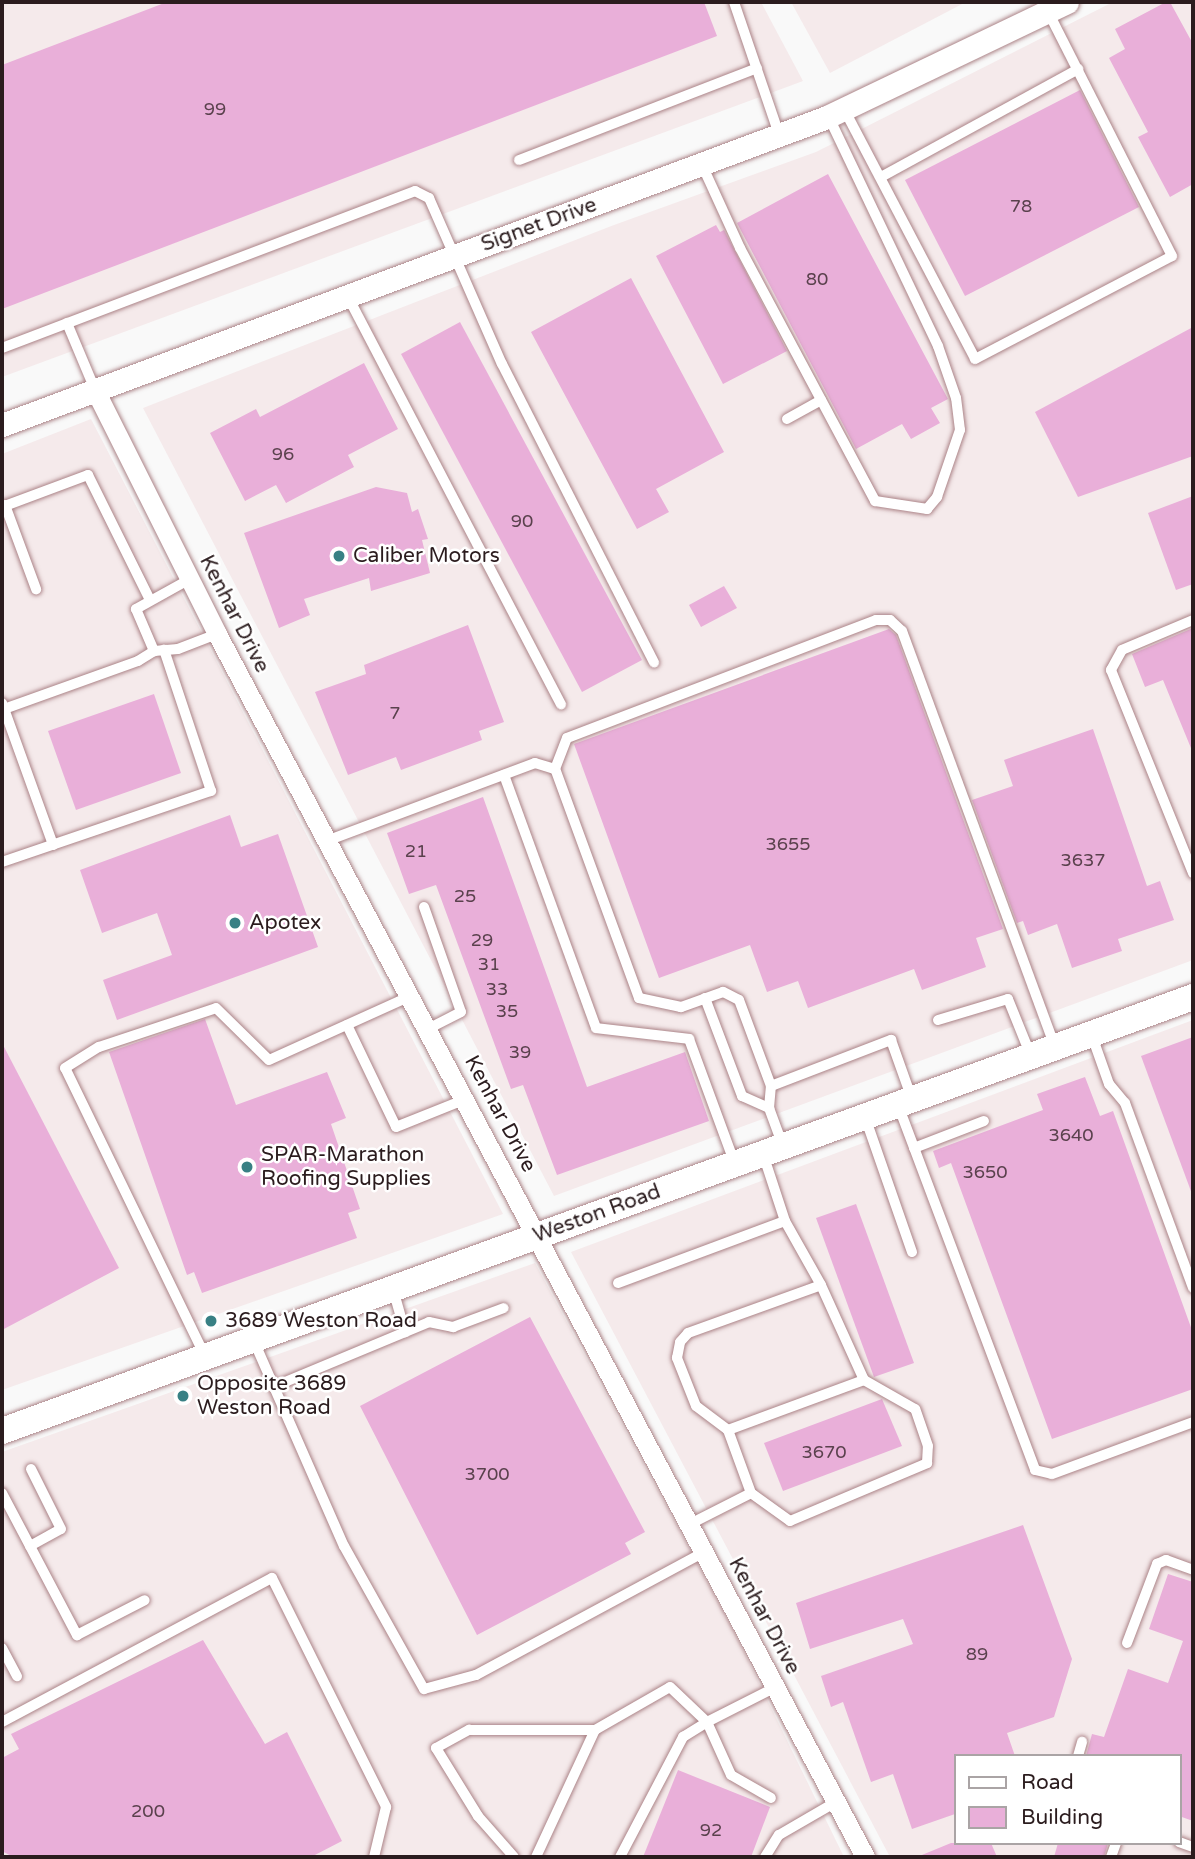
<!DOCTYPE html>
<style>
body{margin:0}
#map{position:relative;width:1195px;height:1859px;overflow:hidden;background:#f9f9f9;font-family:"Varela Round",sans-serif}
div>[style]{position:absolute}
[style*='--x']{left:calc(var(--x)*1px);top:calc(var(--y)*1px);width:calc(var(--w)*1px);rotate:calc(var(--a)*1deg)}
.built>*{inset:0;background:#f5eaeb}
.building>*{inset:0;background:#e9afd9}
.roads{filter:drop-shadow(0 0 2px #ab8387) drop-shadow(0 0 2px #ab8387)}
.service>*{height:10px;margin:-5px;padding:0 5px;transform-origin:5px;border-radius:5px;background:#fff}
.minor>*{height:19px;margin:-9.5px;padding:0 9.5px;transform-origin:9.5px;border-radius:9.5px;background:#fff}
.tertiary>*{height:23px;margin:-11.5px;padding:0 11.5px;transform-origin:11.5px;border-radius:11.5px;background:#fff}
.secondary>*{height:26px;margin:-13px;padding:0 13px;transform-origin:13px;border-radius:13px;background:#fff}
.dots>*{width:19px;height:19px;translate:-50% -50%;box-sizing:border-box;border:4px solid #fff;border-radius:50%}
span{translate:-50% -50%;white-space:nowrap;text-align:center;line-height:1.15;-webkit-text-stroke:5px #fff;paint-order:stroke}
.number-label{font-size:18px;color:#5a414d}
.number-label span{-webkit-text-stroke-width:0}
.street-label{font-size:21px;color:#2b1c1e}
.poi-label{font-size:21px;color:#2b1c1e}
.left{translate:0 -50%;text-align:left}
.frame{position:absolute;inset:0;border:4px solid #2b1c1e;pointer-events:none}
.legend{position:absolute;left:954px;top:1754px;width:228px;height:91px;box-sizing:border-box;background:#fff;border:2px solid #aaa4a5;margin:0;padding:9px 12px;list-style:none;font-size:21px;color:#2b1c1e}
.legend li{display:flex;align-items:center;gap:14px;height:35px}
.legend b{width:35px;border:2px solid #aaa4a5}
</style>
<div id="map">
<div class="built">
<i style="clip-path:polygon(2px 2px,761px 2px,803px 81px,2px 377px)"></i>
<i style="clip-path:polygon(791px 2px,966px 2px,830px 73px)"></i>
<i style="clip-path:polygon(1113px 2px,1193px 2px,1193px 960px,554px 1196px,143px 408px,614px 225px,816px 152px)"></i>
<i style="clip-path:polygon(91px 419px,503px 1214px,2px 1390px,2px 454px)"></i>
<i style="clip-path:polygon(evenodd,1193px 1020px,1193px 1857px,890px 1857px,571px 1252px,1193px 1020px,955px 1756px,1179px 1756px,1179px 1843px,955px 1843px,955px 1756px)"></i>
<i style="clip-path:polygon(535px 1263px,734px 1632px,844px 1857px,2px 1857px,2px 1452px)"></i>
</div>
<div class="building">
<i style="clip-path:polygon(167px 2px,704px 2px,717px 36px,2px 309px,2px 65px)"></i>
<i style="clip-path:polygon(1166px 2px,1170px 2px,1193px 44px,1193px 184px,1170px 197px,1138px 137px,1148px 132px,1109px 58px,1125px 49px,1115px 29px)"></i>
<i style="clip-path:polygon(1080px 90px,1139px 207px,965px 296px,905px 180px)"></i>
<i style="clip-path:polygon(828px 174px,948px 399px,931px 408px,940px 423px,911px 439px,902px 424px,856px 449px,737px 223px)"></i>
<i style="clip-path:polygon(716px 225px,720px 232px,724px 230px,787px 351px,723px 384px,656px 256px)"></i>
<i style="clip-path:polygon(631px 278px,724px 452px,656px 489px,669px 512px,637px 529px,531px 332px)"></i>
<i style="clip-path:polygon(460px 322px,642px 660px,582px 692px,401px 354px)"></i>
<i style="clip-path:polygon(1193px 327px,1193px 456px,1078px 497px,1035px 412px)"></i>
<i style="clip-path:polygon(364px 363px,398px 429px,348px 455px,354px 467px,286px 503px,276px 485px,245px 501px,210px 433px,256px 409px,260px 417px)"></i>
<i style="clip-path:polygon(376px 487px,407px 493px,412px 512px,418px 509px,428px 539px,422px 540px,430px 573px,371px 591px,369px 578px,304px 599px,310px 615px,279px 628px,244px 533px)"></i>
<i style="clip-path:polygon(1193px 496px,1193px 584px,1176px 590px,1148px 513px)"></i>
<i style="clip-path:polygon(724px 586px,737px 608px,701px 627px,689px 605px)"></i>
<i style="clip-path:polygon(468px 625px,504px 722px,479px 731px,482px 740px,401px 770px,396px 757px,348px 775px,315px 692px,366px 674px,364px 665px)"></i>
<i style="clip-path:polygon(1193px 628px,1193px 753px,1163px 680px,1145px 687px,1132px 654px)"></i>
<i style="clip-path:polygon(889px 629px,896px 635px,1003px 929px,976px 938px,986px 967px,922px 990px,914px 969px,808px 1008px,798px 981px,767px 992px,750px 945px,659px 978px,574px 744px)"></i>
<i style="clip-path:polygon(154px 694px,181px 773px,76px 810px,48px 731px)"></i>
<i style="clip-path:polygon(1093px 729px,1147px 886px,1160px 881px,1174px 920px,1118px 939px,1122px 951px,1072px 968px,1057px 924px,1028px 935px,1023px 921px,1017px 923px,972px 800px,1013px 786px,1004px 760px)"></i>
<i style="clip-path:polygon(483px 797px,587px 1087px,685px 1052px,709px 1121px,557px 1175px,523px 1085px,511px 1089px,436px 885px,409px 894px,387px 833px)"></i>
<i style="clip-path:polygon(230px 815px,241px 847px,278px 834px,318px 947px,117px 1020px,103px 980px,172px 955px,157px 913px,102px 933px,80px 870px)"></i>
<i style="clip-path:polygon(205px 1019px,236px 1105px,327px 1072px,346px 1118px,331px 1124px,360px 1209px,348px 1213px,357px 1238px,202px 1293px,194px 1272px,187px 1275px,109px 1052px)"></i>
<i style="clip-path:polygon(1193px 1037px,1193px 1193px,1192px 1194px,1141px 1056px)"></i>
<i style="clip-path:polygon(2px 1043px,119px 1268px,2px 1330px)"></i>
<i style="clip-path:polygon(1085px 1077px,1100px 1116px,1113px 1111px,1193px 1333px,1193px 1389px,1052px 1439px,951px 1163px,939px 1168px,933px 1151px,1043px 1110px,1037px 1094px)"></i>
<i style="clip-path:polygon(856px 1204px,914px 1363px,874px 1377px,816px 1218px)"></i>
<i style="clip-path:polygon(530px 1317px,645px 1532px,625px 1543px,631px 1554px,477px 1635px,360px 1406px)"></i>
<i style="clip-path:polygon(882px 1399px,902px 1446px,783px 1491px,764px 1443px)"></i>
<i style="clip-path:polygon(1023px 1525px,1072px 1659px,1054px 1717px,1007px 1733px,1015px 1756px,955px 1756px,955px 1814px,912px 1829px,893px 1774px,871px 1782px,843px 1702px,831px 1707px,821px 1676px,913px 1644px,903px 1619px,810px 1649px,796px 1603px)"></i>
<i style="clip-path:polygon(1168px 1574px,1193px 1582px,1193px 1821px,1179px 1816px,1179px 1756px,1086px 1756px,1092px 1734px,1104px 1737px,1128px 1669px,1168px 1683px,1183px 1641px,1149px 1629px)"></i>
<i style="clip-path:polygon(203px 1640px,265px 1744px,287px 1732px,342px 1841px,311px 1857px,13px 1857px,2px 1851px,2px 1758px,19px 1749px,11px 1734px)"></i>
<i style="clip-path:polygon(678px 1770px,770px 1807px,751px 1857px,643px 1857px)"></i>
<i style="clip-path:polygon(951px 1843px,991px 1843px,997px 1857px,917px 1857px)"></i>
<i style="clip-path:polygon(1058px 1843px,1108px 1843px,1104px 1857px,1054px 1857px)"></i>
</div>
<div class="roads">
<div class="service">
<i style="--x:734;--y:2;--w:139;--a:71.2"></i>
<i style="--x:844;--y:109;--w:282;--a:62.3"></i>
<i style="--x:975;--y:359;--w:222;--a:-27.6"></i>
<i style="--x:1172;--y:256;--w:274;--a:-116.9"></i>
<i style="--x:519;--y:160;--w:255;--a:-21.1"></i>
<i style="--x:702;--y:165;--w:91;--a:65.4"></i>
<i style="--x:740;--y:248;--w:287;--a:61.9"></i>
<i style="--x:875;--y:501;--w:53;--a:8.7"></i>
<i style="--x:927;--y:509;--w:16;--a:-50"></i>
<i style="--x:937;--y:497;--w:71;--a:-71.1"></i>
<i style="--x:960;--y:430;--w:32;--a:-97"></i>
<i style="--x:956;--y:398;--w:55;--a:-109.1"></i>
<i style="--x:938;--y:346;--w:254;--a:-115.5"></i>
<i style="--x:881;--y:177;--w:225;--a:-28.7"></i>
<i style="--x:347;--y:295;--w:462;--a:62.4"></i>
<i style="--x:67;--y:323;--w:75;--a:67.2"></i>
<i style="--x:2;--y:348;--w:442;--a:-20.8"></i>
<i style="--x:415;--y:191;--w:16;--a:27"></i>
<i style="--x:429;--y:198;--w:181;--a:66.3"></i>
<i style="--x:502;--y:364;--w:335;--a:63"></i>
<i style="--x:787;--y:419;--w:39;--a:-29"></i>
<i style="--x:5;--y:505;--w:90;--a:69.7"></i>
<i style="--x:2;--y:507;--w:92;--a:-20.4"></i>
<i style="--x:88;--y:475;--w:137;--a:63.6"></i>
<i style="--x:190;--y:579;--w:62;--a:150.9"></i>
<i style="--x:136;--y:609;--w:46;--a:66.8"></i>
<i style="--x:154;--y:651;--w:24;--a:-5"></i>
<i style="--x:178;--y:649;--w:42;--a:-21"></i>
<i style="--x:1193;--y:620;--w:77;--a:157.1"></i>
<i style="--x:1122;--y:650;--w:23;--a:119"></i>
<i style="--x:1111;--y:670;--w:219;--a:68"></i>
<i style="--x:2;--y:703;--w:151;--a:70.2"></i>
<i style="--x:4;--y:709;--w:142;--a:-19.7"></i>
<i style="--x:138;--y:661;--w:19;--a:-32"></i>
<i style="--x:504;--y:775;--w:269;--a:70"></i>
<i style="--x:596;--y:1028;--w:94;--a:6.7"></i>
<i style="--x:689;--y:1039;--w:130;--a:69.8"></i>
<i style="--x:329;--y:840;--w:220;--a:-20.5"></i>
<i style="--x:535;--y:763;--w:21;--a:17"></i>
<i style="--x:2;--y:862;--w:221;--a:-18.8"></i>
<i style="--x:211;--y:791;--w:149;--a:-108.4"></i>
<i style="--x:424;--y:907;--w:111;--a:70.6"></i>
<i style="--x:461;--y:1012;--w:36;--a:153"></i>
<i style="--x:705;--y:998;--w:105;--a:69.3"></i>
<i style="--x:742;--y:1096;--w:30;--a:24"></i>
<i style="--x:938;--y:1020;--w:73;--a:-16.7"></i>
<i style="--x:1008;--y:999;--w:61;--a:68"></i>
<i style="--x:347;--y:1025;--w:113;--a:64.3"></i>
<i style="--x:396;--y:1127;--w:75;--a:-21.8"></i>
<i style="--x:1092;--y:1036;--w:51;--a:70.5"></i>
<i style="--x:1109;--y:1084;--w:25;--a:50"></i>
<i style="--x:1125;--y:1103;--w:197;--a:69.8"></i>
<i style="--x:771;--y:1086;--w:129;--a:-21"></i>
<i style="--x:891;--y:1040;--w:63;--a:70.4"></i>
<i style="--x:898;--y:1105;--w:390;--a:69.4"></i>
<i style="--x:1035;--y:1470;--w:17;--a:13"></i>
<i style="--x:1052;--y:1474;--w:150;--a:-20.2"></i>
<i style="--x:865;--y:1117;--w:143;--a:70.8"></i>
<i style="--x:783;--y:1146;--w:40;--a:-110.2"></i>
<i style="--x:769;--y:1108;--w:22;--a:-85"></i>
<i style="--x:771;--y:1086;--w:92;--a:-110.4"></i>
<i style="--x:739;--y:1000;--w:18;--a:-153"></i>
<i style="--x:723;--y:992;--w:45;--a:160.3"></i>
<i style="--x:681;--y:1007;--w:43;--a:-167.9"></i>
<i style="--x:639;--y:998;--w:244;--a:-110.1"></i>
<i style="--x:555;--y:769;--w:33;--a:-69"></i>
<i style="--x:567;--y:738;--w:331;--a:-20.9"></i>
<i style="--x:876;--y:620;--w:14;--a:0"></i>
<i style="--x:890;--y:620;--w:16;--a:43"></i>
<i style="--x:902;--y:631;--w:441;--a:69.8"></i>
<i style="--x:914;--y:1148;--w:75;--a:-21.1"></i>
<i style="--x:618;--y:1283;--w:178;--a:-20.4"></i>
<i style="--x:785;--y:1221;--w:71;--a:-108.2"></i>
<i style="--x:393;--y:1289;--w:45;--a:74.4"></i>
<i style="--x:253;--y:1339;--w:226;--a:66.3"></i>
<i style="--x:344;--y:1546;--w:164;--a:60.8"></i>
<i style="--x:424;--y:1689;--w:54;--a:-15.1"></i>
<i style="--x:476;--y:1675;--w:259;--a:-28.3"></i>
<i style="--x:205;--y:1356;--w:320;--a:-115.9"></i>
<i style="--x:65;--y:1068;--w:40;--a:-32"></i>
<i style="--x:99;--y:1047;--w:123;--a:-18.4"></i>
<i style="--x:216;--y:1008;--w:74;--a:44.5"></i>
<i style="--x:269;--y:1060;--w:156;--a:-24.3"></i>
<i style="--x:273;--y:1387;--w:169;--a:-22.6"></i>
<i style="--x:429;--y:1322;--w:25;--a:12"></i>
<i style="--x:453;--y:1327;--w:54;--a:-20.4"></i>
<i style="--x:728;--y:1430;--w:145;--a:-20.2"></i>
<i style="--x:2;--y:1493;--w:161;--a:62.2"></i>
<i style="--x:77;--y:1635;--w:76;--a:-27.2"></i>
<i style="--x:751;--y:1493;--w:48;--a:35.7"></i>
<i style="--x:790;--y:1521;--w:149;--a:-22.9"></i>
<i style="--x:927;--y:1463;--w:17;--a:-87"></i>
<i style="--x:928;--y:1446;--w:39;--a:-109"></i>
<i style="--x:915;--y:1409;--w:59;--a:-150.4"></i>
<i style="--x:864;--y:1380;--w:104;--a:-114.4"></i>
<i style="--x:690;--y:1524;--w:68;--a:-26.9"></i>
<i style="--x:751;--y:1493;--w:67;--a:-110.1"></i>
<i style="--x:728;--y:1430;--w:40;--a:-143"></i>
<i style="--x:696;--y:1406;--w:52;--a:-111.6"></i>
<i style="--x:677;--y:1358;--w:16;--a:-79"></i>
<i style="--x:680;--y:1342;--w:12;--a:-48"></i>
<i style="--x:688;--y:1333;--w:141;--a:-19.8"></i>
<i style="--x:821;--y:1285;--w:73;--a:-119.4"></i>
<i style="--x:30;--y:1546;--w:35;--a:-29"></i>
<i style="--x:61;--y:1529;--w:67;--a:-116.6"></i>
<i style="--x:1127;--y:1643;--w:85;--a:-69.2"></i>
<i style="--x:1157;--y:1564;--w:10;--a:-24"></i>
<i style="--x:1166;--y:1560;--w:29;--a:20"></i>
<i style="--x:2;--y:1648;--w:32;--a:62"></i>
<i style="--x:2;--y:1722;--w:306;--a:-28.1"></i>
<i style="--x:272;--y:1578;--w:256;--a:63.5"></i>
<i style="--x:386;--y:1807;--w:51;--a:103.5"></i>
<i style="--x:1078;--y:1756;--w:15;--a:-74"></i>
<i style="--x:1179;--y:1842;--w:15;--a:20"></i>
<i style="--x:514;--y:1857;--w:55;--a:-131.3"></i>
<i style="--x:478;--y:1816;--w:80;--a:-121.7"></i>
<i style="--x:436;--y:1748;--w:38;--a:-29"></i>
<i style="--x:469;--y:1730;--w:126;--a:0"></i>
<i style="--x:536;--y:1857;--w:140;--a:-65.1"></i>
<i style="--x:595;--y:1730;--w:86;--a:-29.8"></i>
<i style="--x:670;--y:1687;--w:51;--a:43.4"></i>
<i style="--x:707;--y:1722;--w:77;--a:-26.9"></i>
<i style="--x:620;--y:1857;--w:136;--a:-62.3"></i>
<i style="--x:683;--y:1737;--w:28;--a:-32"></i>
<i style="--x:707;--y:1722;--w:58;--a:65.6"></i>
<i style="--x:731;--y:1775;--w:46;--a:29.9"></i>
<i style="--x:765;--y:1857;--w:26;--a:-58"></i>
<i style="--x:779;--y:1835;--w:66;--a:-30.1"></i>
<i style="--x:1111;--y:1857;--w:15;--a:-70"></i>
</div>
<div class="minor">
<i style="--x:96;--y:392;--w:271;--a:63.4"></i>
<i style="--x:217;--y:634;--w:1384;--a:62.08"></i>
</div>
<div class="tertiary">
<i style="--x:2;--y:425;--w:881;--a:-20.47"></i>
<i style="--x:827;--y:117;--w:266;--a:-25.6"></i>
</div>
<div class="secondary">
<i style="--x:2;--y:1431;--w:1268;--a:-20.02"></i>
</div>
</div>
<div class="dots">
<i style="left:339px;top:556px;background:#388084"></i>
<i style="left:235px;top:923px;background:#388084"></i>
<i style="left:247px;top:1167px;background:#388084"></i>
<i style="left:211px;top:1321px;background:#388084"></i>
<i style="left:183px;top:1396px;background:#388084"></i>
</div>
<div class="number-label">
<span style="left:215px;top:109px">99</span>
<span style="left:1021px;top:206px">78</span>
<span style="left:817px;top:279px">80</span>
<span style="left:283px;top:454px">96</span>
<span style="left:522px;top:521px">90</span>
<span style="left:395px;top:713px">7</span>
<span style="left:788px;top:844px">3655</span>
<span style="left:416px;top:851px">21</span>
<span style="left:1083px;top:860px">3637</span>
<span style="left:465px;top:896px">25</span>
<span style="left:482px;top:940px">29</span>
<span style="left:489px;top:964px">31</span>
<span style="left:497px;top:989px">33</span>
<span style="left:507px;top:1011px">35</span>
<span style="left:520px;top:1052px">39</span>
<span style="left:1071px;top:1135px">3640</span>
<span style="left:985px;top:1172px">3650</span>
<span style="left:824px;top:1452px">3670</span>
<span style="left:487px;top:1474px">3700</span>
<span style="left:977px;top:1654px">89</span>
<span style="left:148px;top:1811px">200</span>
<span style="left:711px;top:1830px">92</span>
</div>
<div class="street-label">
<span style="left:539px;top:225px;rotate:-20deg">Signet Drive</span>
<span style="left:234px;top:614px;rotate:63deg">Kenhar Drive</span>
<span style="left:500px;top:1114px;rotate:62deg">Kenhar Drive</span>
<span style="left:597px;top:1214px;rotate:-20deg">Weston Road</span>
<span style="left:764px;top:1616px;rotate:62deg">Kenhar Drive</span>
</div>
<div class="poi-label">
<span class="left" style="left:353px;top:556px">Caliber Motors</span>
<span class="left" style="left:249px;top:923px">Apotex</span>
<span class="left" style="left:261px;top:1167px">SPAR-Marathon<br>Roofing Supplies</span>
<span class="left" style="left:225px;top:1321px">3689 Weston Road</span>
<span class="left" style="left:197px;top:1396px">Opposite 3689<br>Weston Road</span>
</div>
<div class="frame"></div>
<ul class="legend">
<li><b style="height:9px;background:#fff"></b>Road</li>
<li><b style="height:19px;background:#e9afd9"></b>Building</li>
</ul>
</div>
